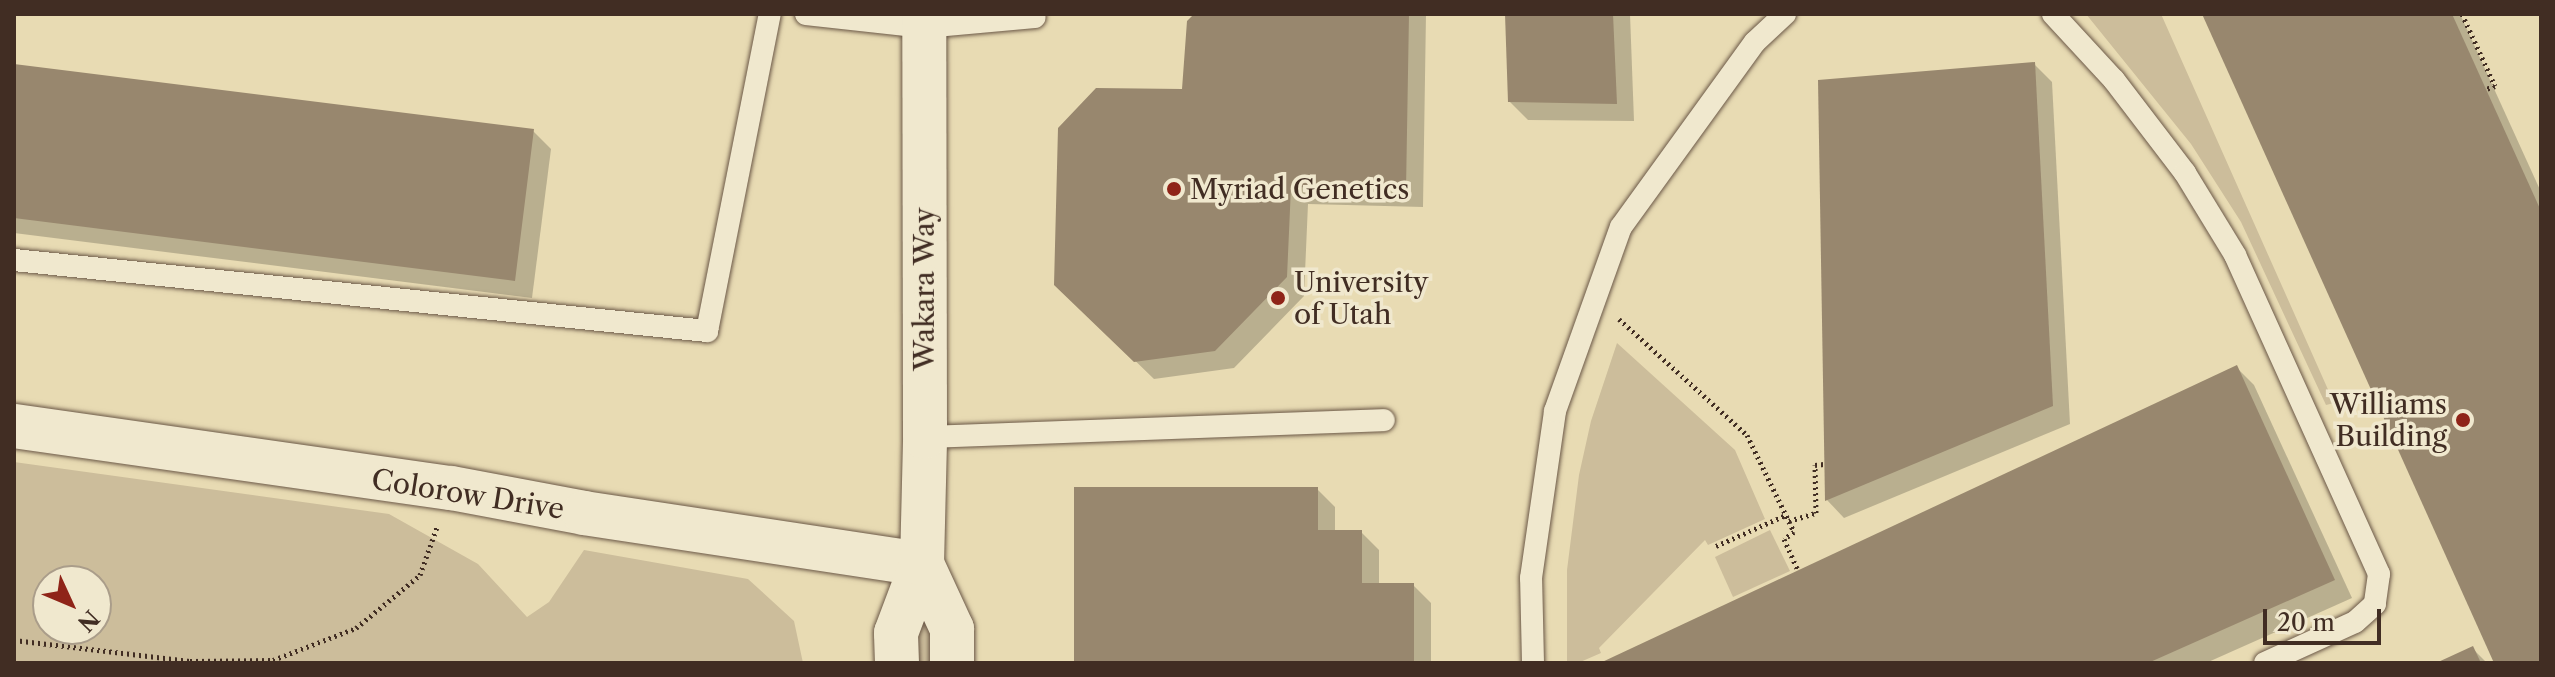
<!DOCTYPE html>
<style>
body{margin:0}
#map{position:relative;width:2555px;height:677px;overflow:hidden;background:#e8dbb3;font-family:"Libre Caslon Text",serif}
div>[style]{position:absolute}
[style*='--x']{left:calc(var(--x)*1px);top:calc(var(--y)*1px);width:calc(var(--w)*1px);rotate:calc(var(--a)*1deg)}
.green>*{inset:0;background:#ccbd9b}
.shadow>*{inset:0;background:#0003}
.building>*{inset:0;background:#98876e}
.path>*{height:5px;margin-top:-2.5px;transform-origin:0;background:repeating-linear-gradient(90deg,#412d23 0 2px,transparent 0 6px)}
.roads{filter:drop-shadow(0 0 2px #6b5847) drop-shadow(0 0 2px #6b5847)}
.lane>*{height:22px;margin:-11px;padding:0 11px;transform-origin:11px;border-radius:11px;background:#f0e8ce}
.street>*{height:44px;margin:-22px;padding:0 22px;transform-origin:22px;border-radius:22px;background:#f0e8ce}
.dots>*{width:22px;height:22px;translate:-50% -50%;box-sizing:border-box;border:4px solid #f0e8ce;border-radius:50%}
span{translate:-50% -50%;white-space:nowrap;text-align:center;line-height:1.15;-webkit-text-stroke:7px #f0e8ce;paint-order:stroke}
.poi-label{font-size:28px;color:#412d23}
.left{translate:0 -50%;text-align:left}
.right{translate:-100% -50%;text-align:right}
.street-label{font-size:28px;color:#412d23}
.frame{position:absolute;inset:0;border:16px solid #412d23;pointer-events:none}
.north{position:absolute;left:32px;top:565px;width:80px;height:80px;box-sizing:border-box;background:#f0e8ce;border:2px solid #aa9d8a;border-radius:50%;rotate:134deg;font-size:22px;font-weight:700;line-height:32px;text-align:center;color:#412d23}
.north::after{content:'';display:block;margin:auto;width:28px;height:36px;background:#8f2418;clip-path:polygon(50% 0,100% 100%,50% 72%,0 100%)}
.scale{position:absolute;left:2263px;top:609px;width:118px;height:36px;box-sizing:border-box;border:4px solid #412d23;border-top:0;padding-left:10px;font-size:24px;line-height:28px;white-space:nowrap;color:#412d23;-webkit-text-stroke:6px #f0e8ce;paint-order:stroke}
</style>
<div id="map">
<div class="green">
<i style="clip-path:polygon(2086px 14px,2161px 14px,2334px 403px,2326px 405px,2241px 222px,2191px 144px)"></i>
<i style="clip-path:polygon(1617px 343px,1735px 450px,1765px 519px,1708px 545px,1705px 540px,1599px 648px,1601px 653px,1578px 663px,1567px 663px,1567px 570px,1579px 475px,1591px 421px)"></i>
<i style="clip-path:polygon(evenodd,14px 462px,389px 514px,478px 564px,527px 617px,549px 602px,584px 550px,748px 579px,794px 621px,803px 663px,14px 663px,14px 462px,96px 581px,96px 629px,48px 629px,48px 581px,96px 581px)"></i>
<i style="clip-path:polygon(1770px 530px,1790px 571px,1733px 597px,1715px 557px)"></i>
<i style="clip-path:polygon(922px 625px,929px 625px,936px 663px,914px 663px,916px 629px)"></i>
</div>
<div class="shadow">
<i style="clip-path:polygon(1197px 14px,1426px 14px,1423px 207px,1308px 204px,1304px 296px,1234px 368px,1154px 379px,1056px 284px,1184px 91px)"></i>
<i style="clip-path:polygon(1507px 14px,1630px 14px,1634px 121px,1528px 120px,1510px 102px)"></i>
<i style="clip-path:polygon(2205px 14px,2460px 14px,2541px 192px,2541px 663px,2495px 663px)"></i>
<i style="clip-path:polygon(2034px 64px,2052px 82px,2070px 424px,1844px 518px,1827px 500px)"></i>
<i style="clip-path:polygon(14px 66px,533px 131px,551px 149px,532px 298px,14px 233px)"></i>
<i style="clip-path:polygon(2236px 367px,2254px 385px,2352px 598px,2206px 663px,1605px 663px)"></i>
<i style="clip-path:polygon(1317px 489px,1335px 507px,1335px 532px,1361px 532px,1379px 550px,1379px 585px,1413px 585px,1431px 603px,1431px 663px,1076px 663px)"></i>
<i style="clip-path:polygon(2472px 648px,2487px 663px,2441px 663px)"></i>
</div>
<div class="building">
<i style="clip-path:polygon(1194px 14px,1409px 14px,1406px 190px,1291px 187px,1287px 277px,1215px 351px,1134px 362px,1054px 285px,1058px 128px,1096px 88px,1182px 89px,1187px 21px)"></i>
<i style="clip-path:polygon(1505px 14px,1613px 14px,1617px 104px,1508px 102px)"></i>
<i style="clip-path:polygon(2202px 14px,2452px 14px,2541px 211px,2541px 663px,2494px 663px)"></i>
<i style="clip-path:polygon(2035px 62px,2053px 406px,1825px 501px,1818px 80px)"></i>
<i style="clip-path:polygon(14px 64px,534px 129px,515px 281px,14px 218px)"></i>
<i style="clip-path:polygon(2237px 365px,2335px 580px,2148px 663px,1600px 663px)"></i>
<i style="clip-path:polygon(1074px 487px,1318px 487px,1318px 530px,1362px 530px,1362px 583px,1414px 583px,1414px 663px,1074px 663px)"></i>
<i style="clip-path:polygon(2473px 646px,2481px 663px,2436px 663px)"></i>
</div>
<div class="path">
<i style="--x:2462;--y:14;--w:79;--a:65.4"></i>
<i style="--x:2495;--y:86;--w:9;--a:162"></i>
<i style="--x:1619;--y:319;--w:173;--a:42.2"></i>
<i style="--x:1747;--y:435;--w:108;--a:64.1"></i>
<i style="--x:1794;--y:532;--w:12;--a:145"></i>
<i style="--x:1784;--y:539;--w:34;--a:66"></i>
<i style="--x:1789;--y:521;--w:28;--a:-17"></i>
<i style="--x:1816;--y:513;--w:48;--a:-91.2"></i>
<i style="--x:1815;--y:465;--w:9;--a:-6"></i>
<i style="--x:1716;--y:546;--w:77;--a:-23.9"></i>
<i style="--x:14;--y:640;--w:177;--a:6.8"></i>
<i style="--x:190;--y:661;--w:83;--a:-0.7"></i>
<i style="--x:273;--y:660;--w:89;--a:-21.1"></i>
<i style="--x:356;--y:628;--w:83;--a:-39.6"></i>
<i style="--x:420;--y:575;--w:51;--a:-70.5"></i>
</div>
<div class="roads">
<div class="lane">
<i style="--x:806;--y:14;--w:119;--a:6.3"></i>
<i style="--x:924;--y:27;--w:111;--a:-5.1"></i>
<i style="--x:2053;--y:14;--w:90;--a:47.3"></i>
<i style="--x:2114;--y:80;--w:117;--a:52.6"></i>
<i style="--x:2185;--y:173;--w:96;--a:58.6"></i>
<i style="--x:2235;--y:255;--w:350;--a:65.7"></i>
<i style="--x:2379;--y:574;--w:30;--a:98"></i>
<i style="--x:2375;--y:604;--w:27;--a:138"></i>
<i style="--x:2355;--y:622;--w:99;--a:155.5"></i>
<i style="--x:14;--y:260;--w:697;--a:5.85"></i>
<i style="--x:707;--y:331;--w:323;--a:-78.8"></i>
<i style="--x:925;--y:437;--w:459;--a:-2.1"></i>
<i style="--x:1533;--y:663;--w:85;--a:-91.3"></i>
<i style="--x:1531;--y:578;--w:169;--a:-81.8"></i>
<i style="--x:1555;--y:411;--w:195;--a:-70.3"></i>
<i style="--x:1621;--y:227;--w:228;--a:-54.1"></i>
<i style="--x:1755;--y:42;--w:41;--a:-43"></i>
</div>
<div class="street">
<i style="--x:14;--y:426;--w:441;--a:8.1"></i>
<i style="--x:451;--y:488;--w:135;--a:10.6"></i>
<i style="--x:584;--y:513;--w:342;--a:8.6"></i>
<i style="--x:922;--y:564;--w:72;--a:65.2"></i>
<i style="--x:952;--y:629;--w:34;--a:90"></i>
<i style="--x:897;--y:663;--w:30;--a:-92"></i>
<i style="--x:896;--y:633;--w:74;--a:-69.4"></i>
<i style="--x:922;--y:564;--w:127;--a:-88.6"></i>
<i style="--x:925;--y:437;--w:423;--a:-90.1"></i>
</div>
</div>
<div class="dots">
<i style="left:1174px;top:189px;background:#8f2418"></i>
<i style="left:1278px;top:298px;background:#8f2418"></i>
<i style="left:2463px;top:420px;background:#8f2418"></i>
</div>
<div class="poi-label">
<span class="left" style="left:1190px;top:189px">Myriad Genetics</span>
<span class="left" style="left:1294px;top:298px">University<br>of Utah</span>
<span class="right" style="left:2447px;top:420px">Williams<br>Building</span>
</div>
<div class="street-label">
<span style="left:924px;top:289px;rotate:-90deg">Wakara Way</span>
<span style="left:468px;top:494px;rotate:9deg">Colorow Drive</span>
</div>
<div class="frame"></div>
<div class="north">N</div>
<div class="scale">20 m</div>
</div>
